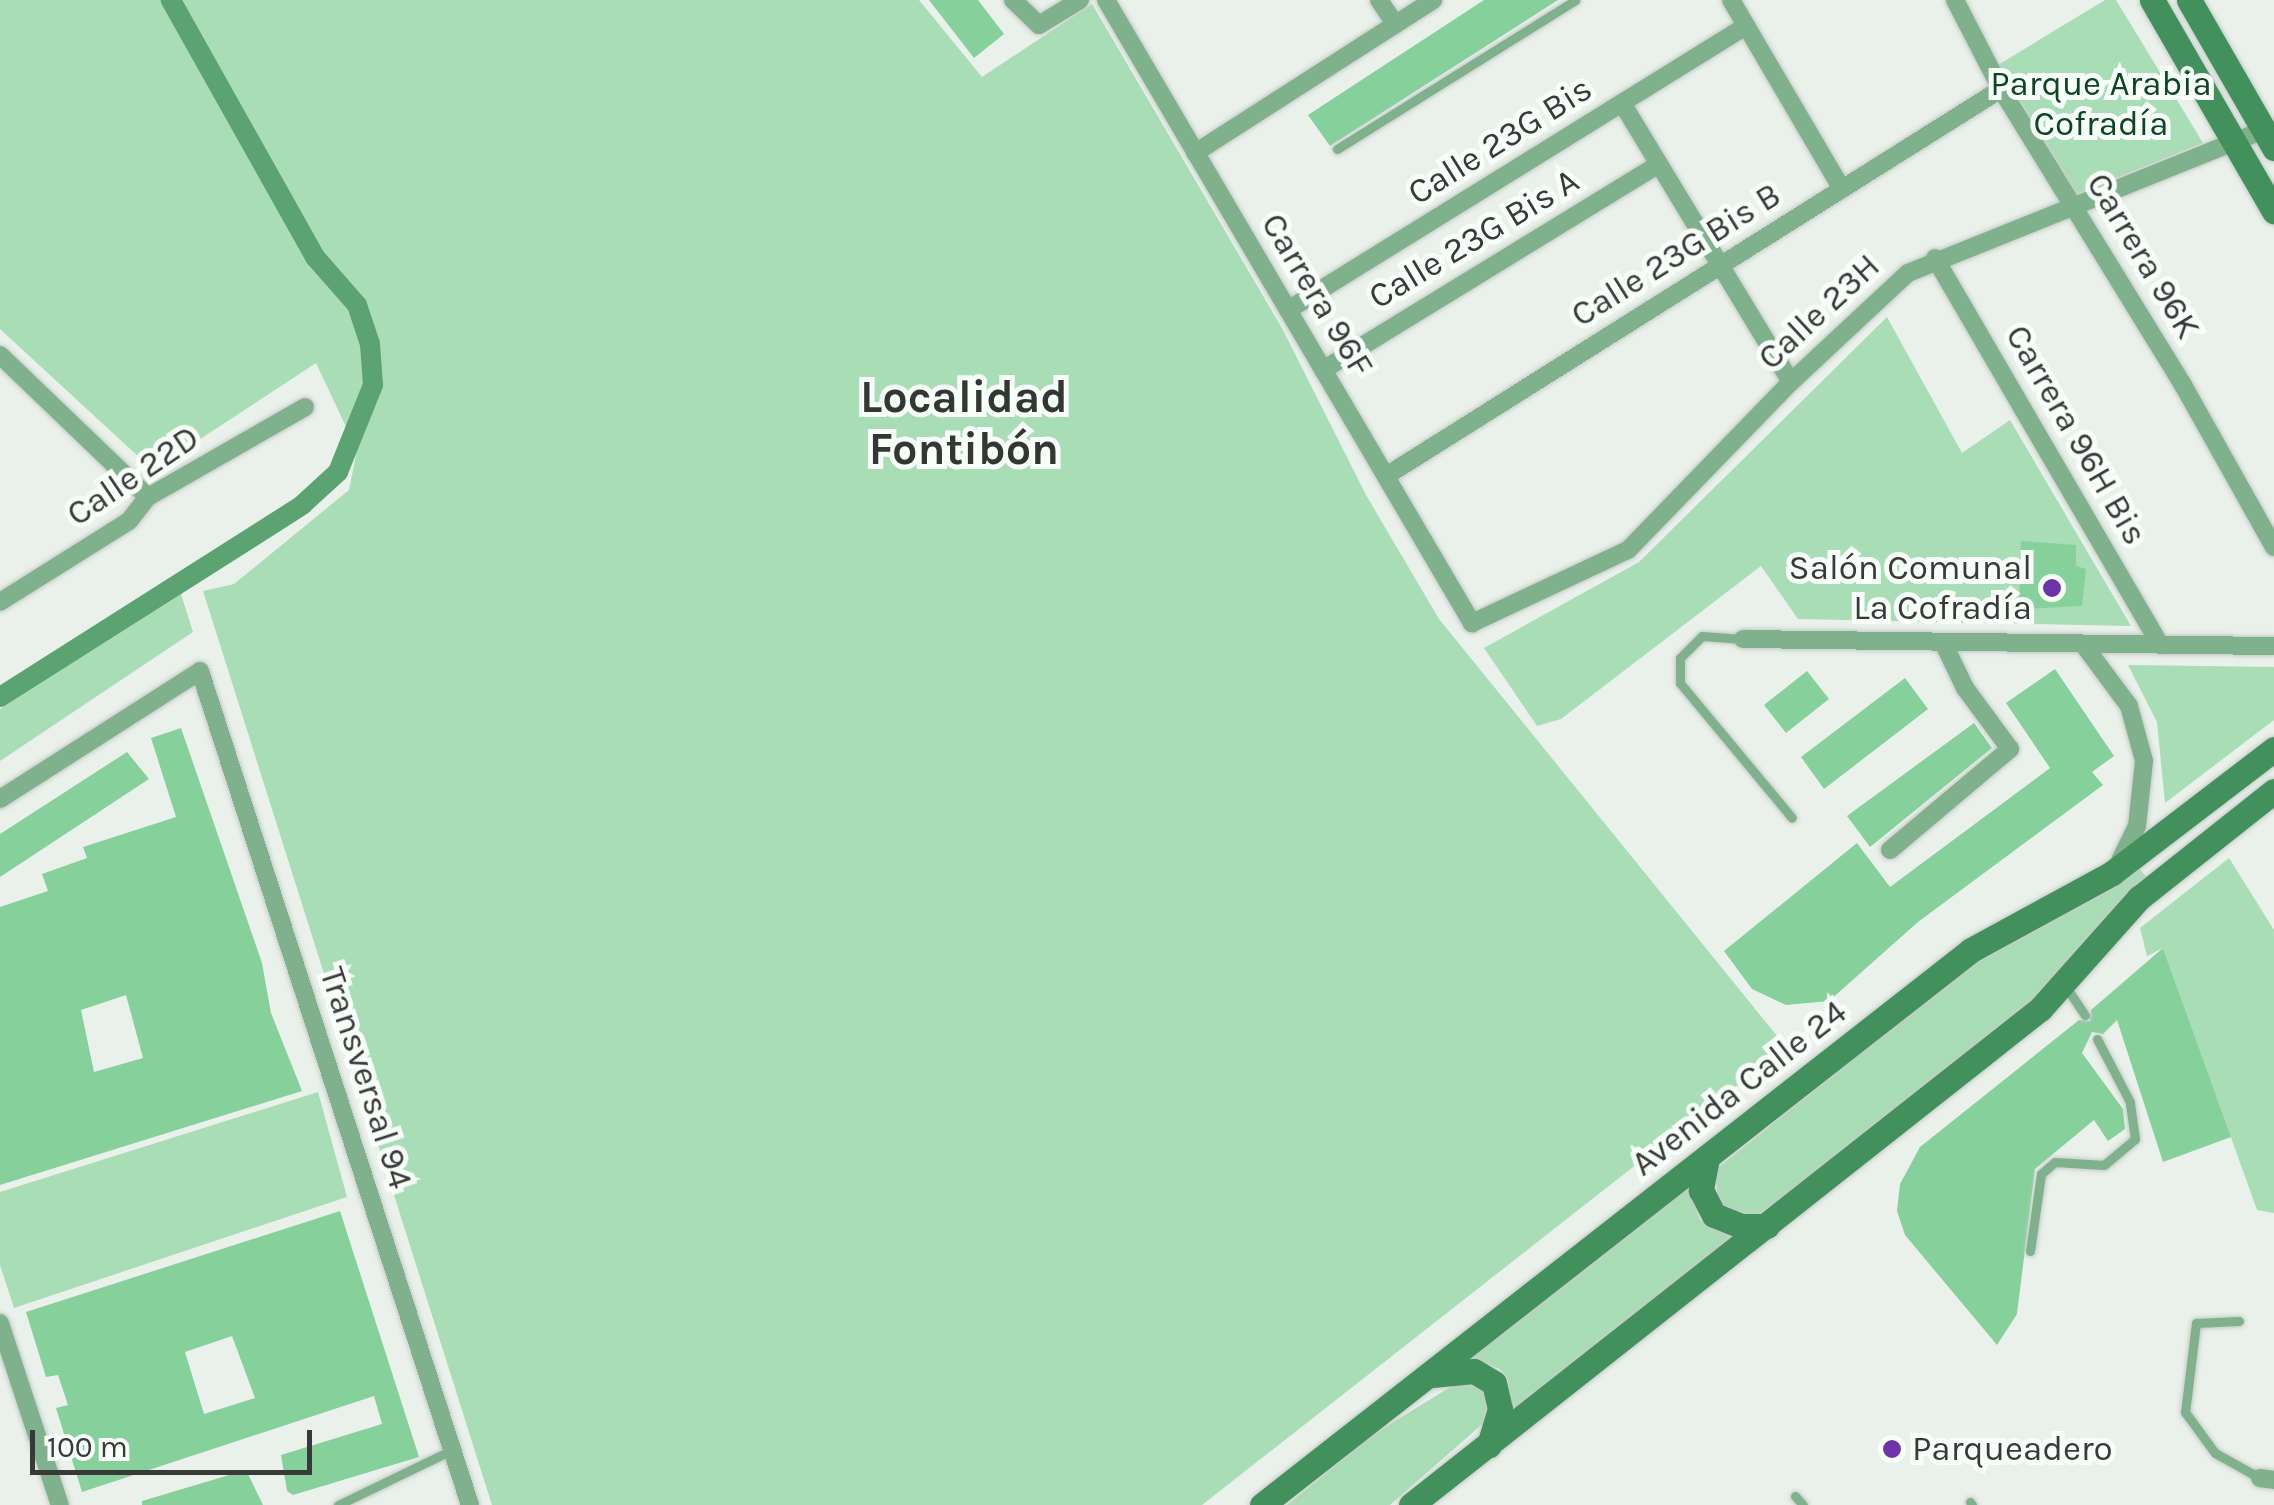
<!DOCTYPE html>
<meta charset="utf-8">
<style>
body{margin:0}
#map{position:relative;width:2274px;height:1505px;overflow:hidden;background:#eaf1eb;font-family:Karla,sans-serif}
div>[style]{position:absolute}
[style*='--x']{left:calc(var(--x)*1px);top:calc(var(--y)*1px);width:calc(var(--w)*1px);rotate:calc(var(--a)*1deg)}
.green>*{inset:0;background:#a8ddb6}
.canal>*{height:20px;margin:-10px;padding:0 10px;transform-origin:10px;border-radius:10px;background:#5ba472}
.building>*{inset:0;background:#86d09c}
.roads{filter:drop-shadow(0 0 2px #c6ccc7) drop-shadow(0 0 2px #c6ccc7)}
.lane>*{height:9px;margin:-4.5px;padding:0 4.5px;transform-origin:4.5px;border-radius:4.5px;background:#7fb18d}
.street>*{height:18px;margin:-9px;padding:0 9px;transform-origin:9px;border-radius:9px;background:#7fb18d}
.secondary>*{height:25px;margin:-12.5px;padding:0 12.5px;transform-origin:12.5px;border-radius:12.5px;background:#42915d}
.dots>*{width:28px;height:28px;translate:-50% -50%;box-sizing:border-box;border:5px solid #f7fef9;border-radius:50%}
span{translate:-50% -50%;white-space:nowrap;text-align:center;line-height:1.15;-webkit-text-stroke:10px #f7fef9;paint-order:stroke}
.park-label{font-size:35px;color:#0d4524}
.street-label{font-size:35px;color:#373a38}
.poi-label{font-size:35px;color:#373a38}
.right{translate:-100% -50%;text-align:right}
.left{translate:0 -50%;text-align:left}
.district-label{font-size:45px;color:#323733;font-weight:700}
.scale{position:absolute;left:30px;top:1430px;width:282px;height:45px;box-sizing:border-box;border:5px solid #373a38;border-top:0;padding-left:12px;font-size:30px;line-height:35px;white-space:nowrap;color:#373a38;-webkit-text-stroke:8px #f7fef9;paint-order:stroke}
</style>
<div id="map">
<div class="green">
<i style="clip-path:polygon(0 0,919px 0,982px 77px,1092px 4px,1283px 330px,1366px 495px,1439px 619px,1786px 1047px,1202px 1505px,492px 1505px,203px 591px,234px 584px,349px 490px,357px 450px,316px 363px,153px 470px,0 329px)"></i>
<i style="clip-path:polygon(2105px 0,2116px 0,2203px 143px,2077px 194px,1998px 65px)"></i>
<i style="clip-path:polygon(1887px 317px,1962px 453px,2010px 420px,2131px 626px,1798px 619px,1761px 566px,1561px 719px,1537px 726px,1484px 648px,1639px 562px)"></i>
<i style="clip-path:polygon(181px 594px,193px 632px,0 761px,0 709px)"></i>
<i style="clip-path:polygon(2128px 665px,2274px 667px,2274px 720px,2165px 803px,2157px 722px)"></i>
<i style="clip-path:polygon(2229px 858px,2274px 930px,2274px 1213px,2257px 1210px,2163px 948px,2147px 956px,2140px 928px)"></i>
<i style="clip-path:polygon(2139px 868px,2147px 878px,2039px 997px,1870px 1134px,1755px 1217px,1719px 1208px,1715px 1170px,1990px 950px)"></i>
<i style="clip-path:polygon(318px 1092px,347px 1197px,14px 1308px,0 1265px,0 1192px)"></i>
<i style="clip-path:polygon(1689px 1186px,1700px 1220px,1734px 1239px,1509px 1415px,1508px 1380px,1500px 1369px,1469px 1356px)"></i>
<i style="clip-path:polygon(1460px 1381px,1475px 1381px,1486px 1393px,1487px 1420px,1390px 1505px,1287px 1505px,1374px 1434px)"></i>
</div>
<div class="canal">
<i style="--x:0;--y:697;--w:358;--a:-32.4"></i>
<i style="--x:302;--y:505;--w:49;--a:-42.5"></i>
<i style="--x:338;--y:472;--w:94;--a:-68.1"></i>
<i style="--x:373;--y:385;--w:41;--a:-94.2"></i>
<i style="--x:370;--y:344;--w:41;--a:-108.4"></i>
<i style="--x:357;--y:305;--w:64;--a:-131.2"></i>
<i style="--x:315;--y:257;--w:295;--a:-119.3"></i>
</div>
<div class="building">
<i style="clip-path:polygon(929px 0,978px 0,1004px 34px,974px 58px)"></i>
<i style="clip-path:polygon(1484px 0,1558px 0,1330px 146px,1308px 115px)"></i>
<i style="clip-path:polygon(2021px 541px,2076px 545px,2076px 566px,2086px 569px,2082px 606px,2019px 609px)"></i>
<i style="clip-path:polygon(2055px 669px,2114px 756px,2092px 772px,2103px 785px,1918px 922px,1829px 1001px,1786px 1005px,1752px 989px,1724px 951px,1857px 843px,1890px 887px,2050px 768px,2006px 703px)"></i>
<i style="clip-path:polygon(1807px 671px,1829px 699px,1786px 733px,1764px 705px)"></i>
<i style="clip-path:polygon(1905px 678px,1928px 709px,1824px 789px,1801px 757px)"></i>
<i style="clip-path:polygon(1974px 723px,1992px 748px,1870px 847px,1847px 816px)"></i>
<i style="clip-path:polygon(evenodd,181px 728px,262px 963px,271px 1013px,302px 1091px,0 1185px,0 907px,48px 891px,42px 874px,87px 858px,83px 847px,176px 817px,151px 738px,181px 728px,126px 995px,143px 1058px,94px 1072px,81px 1010px,126px 995px)"></i>
<i style="clip-path:polygon(127px 752px,149px 779px,0 877px,0 834px)"></i>
<i style="clip-path:polygon(2163px 948px,2231px 1137px,2163px 1162px,2117px 1020px,2103px 1034px,2092px 1032px,2082px 1053px,2123px 1109px,2125px 1129px,2108px 1141px,2094px 1120px,2035px 1169px,2017px 1314px,1997px 1345px,1905px 1235px,1897px 1211px,1900px 1184px,1920px 1147px,2079px 1020px,2090px 1021px,2091px 1010px)"></i>
<i style="clip-path:polygon(evenodd,340px 1211px,419px 1457px,293px 1495px,287px 1491px,281px 1455px,382px 1424px,374px 1396px,82px 1492px,56px 1408px,68px 1405px,58px 1375px,46px 1377px,26px 1312px,340px 1211px,232px 1336px,255px 1398px,204px 1414px,185px 1352px,232px 1336px)"></i>
<i style="clip-path:polygon(246px 1470px,263px 1505px,142px 1505px,142px 1501px)"></i>
</div>
<div class="roads">
<div class="lane">
<i style="--x:1337;--y:149;--w:281;--a:-32"></i>
<i style="--x:1743;--y:639;--w:41;--a:-175.8"></i>
<i style="--x:1702;--y:636;--w:31;--a:135"></i>
<i style="--x:1680;--y:658;--w:25;--a:90"></i>
<i style="--x:1680;--y:683;--w:175;--a:50.3"></i>
<i style="--x:2066;--y:987;--w:34;--a:56"></i>
<i style="--x:2030;--y:1251;--w:78;--a:-81.9"></i>
<i style="--x:2041;--y:1174;--w:18;--a:-41"></i>
<i style="--x:2055;--y:1162;--w:49;--a:3.5"></i>
<i style="--x:2104;--y:1165;--w:40;--a:-40"></i>
<i style="--x:2135;--y:1139;--w:37;--a:-98"></i>
<i style="--x:2130;--y:1102;--w:71;--a:-117.6"></i>
<i style="--x:2239;--y:1321;--w:43;--a:177.3"></i>
<i style="--x:2196;--y:1323;--w:90;--a:97"></i>
<i style="--x:2185;--y:1412;--w:51;--a:53.8"></i>
<i style="--x:2215;--y:1453;--w:51;--a:29.1"></i>
<i style="--x:1795;--y:1496;--w:12;--a:48"></i>
<i style="--x:1970;--y:1502;--w:4;--a:56"></i>
<i style="--x:338;--y:1505;--w:127;--a:-25.8"></i>
</div>
<div class="street">
<i style="--x:1013;--y:0;--w:36;--a:44"></i>
<i style="--x:1039;--y:25;--w:48;--a:-31.4"></i>
<i style="--x:1106;--y:0;--w:723;--a:59.57"></i>
<i style="--x:1472;--y:623;--w:172;--a:-25.1"></i>
<i style="--x:1628;--y:550;--w:234;--a:-45.9"></i>
<i style="--x:1791;--y:382;--w:160;--a:-43"></i>
<i style="--x:1908;--y:273;--w:384;--a:-21.9"></i>
<i style="--x:1379;--y:0;--w:29;--a:56"></i>
<i style="--x:1731;--y:0;--w:219;--a:59.6"></i>
<i style="--x:1955;--y:0;--w:100;--a:62.7"></i>
<i style="--x:2001;--y:89;--w:347;--a:58.4"></i>
<i style="--x:2183;--y:385;--w:186;--a:60.7"></i>
<i style="--x:1622;--y:103;--w:326;--a:58.8"></i>
<i style="--x:1195;--y:153;--w:283;--a:-32.7"></i>
<i style="--x:1935;--y:258;--w:448;--a:59.8"></i>
<i style="--x:1288;--y:310;--w:539;--a:-31.8"></i>
<i style="--x:0;--y:355;--w:205;--a:43.8"></i>
<i style="--x:1323;--y:370;--w:394;--a:-31.5"></i>
<i style="--x:1386;--y:476;--w:727;--a:-32.18"></i>
<i style="--x:0;--y:602;--w:152;--a:-32.1"></i>
<i style="--x:129;--y:521;--w:31;--a:-52"></i>
<i style="--x:148;--y:497;--w:181;--a:-29.8"></i>
<i style="--x:1743;--y:639;--w:531;--a:0.76"></i>
<i style="--x:2083;--y:644;--w:77;--a:53.4"></i>
<i style="--x:2129;--y:706;--w:57;--a:74.7"></i>
<i style="--x:2144;--y:761;--w:65;--a:96.1"></i>
<i style="--x:2137;--y:826;--w:39;--a:116"></i>
<i style="--x:0;--y:799;--w:237;--a:-32.6"></i>
<i style="--x:200;--y:671;--w:877;--a:72.06"></i>
<i style="--x:1890;--y:850;--w:157;--a:-40.1"></i>
<i style="--x:2010;--y:749;--w:76;--a:-126.4"></i>
<i style="--x:1965;--y:688;--w:51;--a:-115.6"></i>
<i style="--x:0;--y:1323;--w:192;--a:71.8"></i>
<i style="--x:2260;--y:1478;--w:14;--a:8"></i>
</div>
<div class="secondary">
<i style="--x:2152;--y:0;--w:244;--a:60"></i>
<i style="--x:2189;--y:0;--w:171;--a:60.1"></i>
<i style="--x:1707;--y:1158;--w:33;--a:101"></i>
<i style="--x:1701;--y:1190;--w:28;--a:63"></i>
<i style="--x:1714;--y:1215;--w:29;--a:22"></i>
<i style="--x:1741;--y:1226;--w:26;--a:0"></i>
<i style="--x:1432;--y:1375;--w:42;--a:-5.4"></i>
<i style="--x:1474;--y:1371;--w:23;--a:31"></i>
<i style="--x:1494;--y:1383;--w:27;--a:77"></i>
<i style="--x:1500;--y:1409;--w:38;--a:107"></i>
<i style="--x:1262;--y:1505;--w:900;--a:-38.05"></i>
<i style="--x:1971;--y:950;--w:161;--a:-28.6"></i>
<i style="--x:2112;--y:873;--w:204;--a:-37.4"></i>
<i style="--x:1411;--y:1505;--w:801;--a:-38.26"></i>
<i style="--x:2040;--y:1009;--w:149;--a:-48.3"></i>
<i style="--x:2139;--y:898;--w:172;--a:-38.4"></i>
</div>
</div>
<div class="dots">
<i style="left:2052px;top:588px;background:#6d33a9"></i>
<i style="left:1892px;top:1449px;background:#6d33a9"></i>
</div>
<div class="park-label">
<span style="left:2101px;top:104px">Parque Arabia<br>Cofradía</span>
</div>
<div class="street-label">
<span style="left:1500px;top:141px;rotate:-32deg">Calle 23G Bis</span>
<span style="left:1474px;top:239px;rotate:-31deg">Calle 23G Bis A</span>
<span style="left:1676px;top:255px;rotate:-32deg">Calle 23G Bis B</span>
<span style="left:2143px;top:256px;rotate:59deg">Carrera 96K</span>
<span style="left:1317px;top:295px;rotate:59deg">Carrera 96F</span>
<span style="left:1819px;top:312px;rotate:-43deg">Calle 23H</span>
<span style="left:2076px;top:435px;rotate:60deg">Carrera 96H Bis</span>
<span style="left:133px;top:476px;rotate:-34deg">Calle 22D</span>
<span style="left:366px;top:1078px;rotate:72deg">Transversal 94</span>
<span style="left:1739px;top:1088px;rotate:-38deg">Avenida Calle 24</span>
</div>
<div class="poi-label">
<span class="right" style="left:2032px;top:588px">Salón Comunal<br>La Cofradía</span>
<span class="left" style="left:1912px;top:1449px">Parqueadero</span>
</div>
<div class="district-label">
<span style="left:964px;top:424px">Localidad<br>Fontibón</span>
</div>
<div class="scale">100 m</div>
</div>
